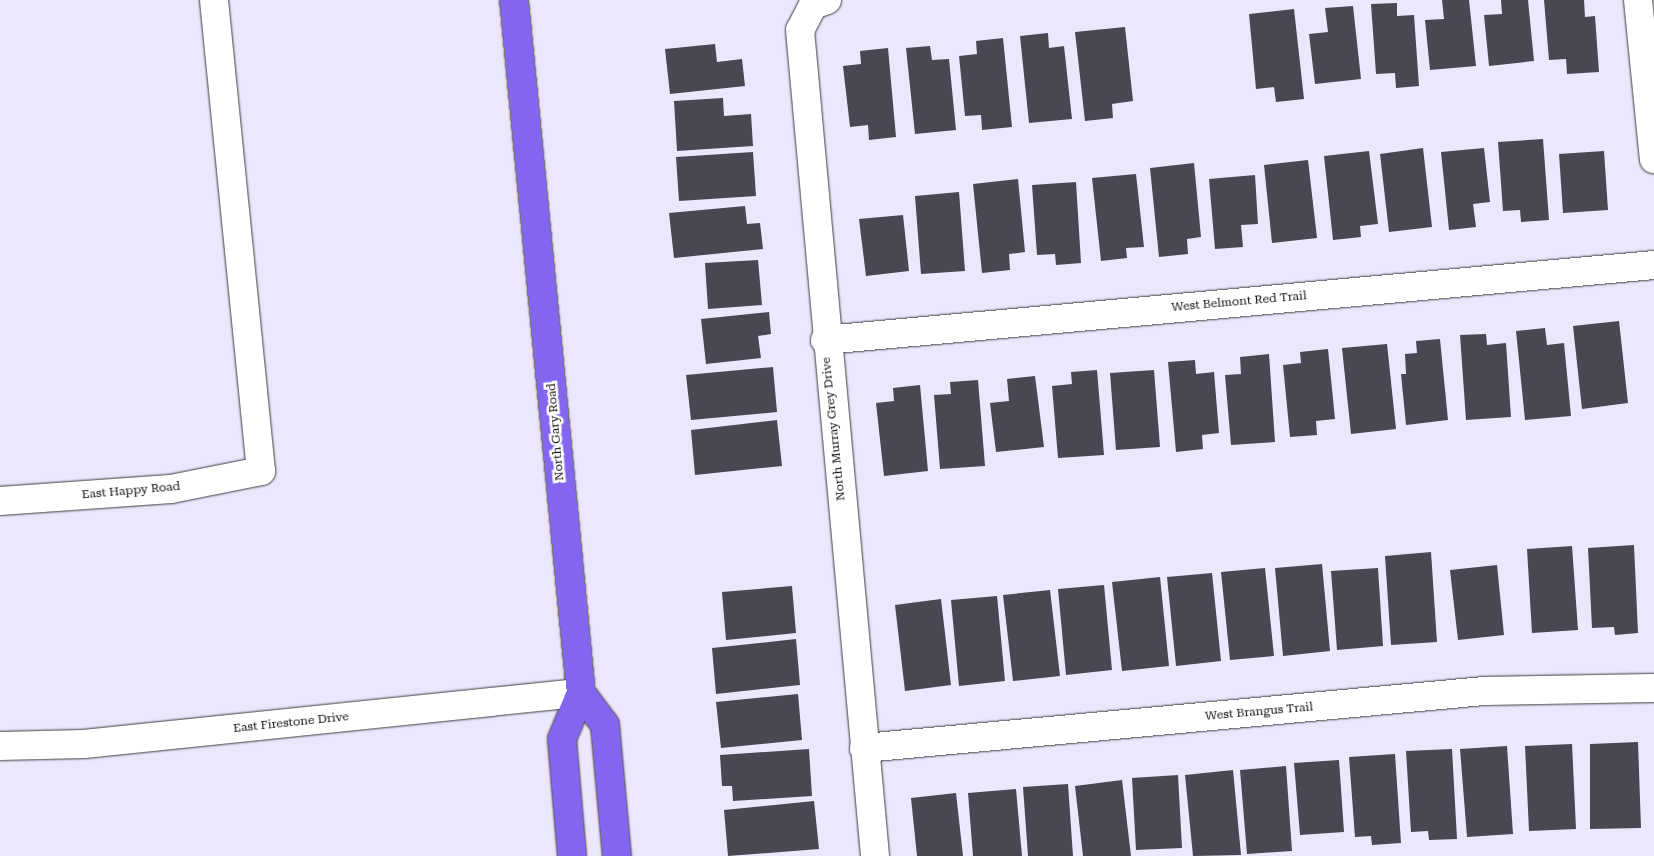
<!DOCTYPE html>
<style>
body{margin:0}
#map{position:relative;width:1654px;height:856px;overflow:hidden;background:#ede7fe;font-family:"Roboto Serif",serif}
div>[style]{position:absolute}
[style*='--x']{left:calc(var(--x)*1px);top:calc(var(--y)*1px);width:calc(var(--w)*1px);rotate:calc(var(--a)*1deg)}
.building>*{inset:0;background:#474851}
.roads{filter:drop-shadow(0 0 1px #3d3d3d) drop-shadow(0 0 1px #3d3d3d)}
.minor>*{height:28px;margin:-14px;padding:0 14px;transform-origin:14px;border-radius:14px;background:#fff}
.major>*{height:28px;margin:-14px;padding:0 14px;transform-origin:14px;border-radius:14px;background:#8365f0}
span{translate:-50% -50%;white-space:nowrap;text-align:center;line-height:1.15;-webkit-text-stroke:5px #fff;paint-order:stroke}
.street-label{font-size:12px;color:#0a0a0a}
</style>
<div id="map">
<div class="building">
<i style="clip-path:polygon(1442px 0,1469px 0,1476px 66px,1430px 70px,1425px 20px,1444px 19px)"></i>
<i style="clip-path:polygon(1501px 0,1528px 0,1534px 61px,1489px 66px,1484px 15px,1502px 14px)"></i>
<i style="clip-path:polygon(1544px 0,1584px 0,1585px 17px,1595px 16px,1599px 72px,1567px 74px,1566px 59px,1549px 60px)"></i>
<i style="clip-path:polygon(1397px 3px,1397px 16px,1414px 15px,1419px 86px,1396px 88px,1395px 73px,1376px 74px,1371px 4px)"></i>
<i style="clip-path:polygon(1353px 6px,1361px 79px,1315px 84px,1309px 34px,1328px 32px,1325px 8px)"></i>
<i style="clip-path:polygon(1294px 9px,1304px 99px,1276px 102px,1274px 87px,1256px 89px,1249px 14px)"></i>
<i style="clip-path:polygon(1125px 27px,1133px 101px,1112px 104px,1113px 118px,1085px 121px,1075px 32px)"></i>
<i style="clip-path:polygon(1048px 33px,1049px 48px,1064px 46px,1072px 119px,1029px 123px,1020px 36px)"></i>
<i style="clip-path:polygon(1003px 38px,1012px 127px,982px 130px,981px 115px,965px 116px,959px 56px,977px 54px,976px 41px)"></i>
<i style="clip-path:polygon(715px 44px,717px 62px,742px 59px,745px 86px,670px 94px,665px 49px)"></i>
<i style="clip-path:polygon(930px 46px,932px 60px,949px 59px,956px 130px,915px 134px,906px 48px)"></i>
<i style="clip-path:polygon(888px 48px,896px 137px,869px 140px,868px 125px,850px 127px,843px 66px,861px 64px,860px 51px)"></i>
<i style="clip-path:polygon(723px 98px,724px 116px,751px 114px,753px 146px,677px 151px,674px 101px)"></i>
<i style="clip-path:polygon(1543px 139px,1549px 220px,1521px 222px,1520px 210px,1503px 211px,1498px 142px)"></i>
<i style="clip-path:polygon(1423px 148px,1432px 227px,1389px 232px,1380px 154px)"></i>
<i style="clip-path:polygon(1484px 148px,1490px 202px,1473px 204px,1476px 227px,1449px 230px,1441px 152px)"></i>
<i style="clip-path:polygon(1369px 151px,1378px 224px,1360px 226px,1361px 237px,1333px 240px,1324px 156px)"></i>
<i style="clip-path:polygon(1604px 151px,1608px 210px,1563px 213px,1559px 154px)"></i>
<i style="clip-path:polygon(753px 152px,756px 196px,679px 201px,676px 157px)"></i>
<i style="clip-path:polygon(1308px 160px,1317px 238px,1272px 243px,1264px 165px)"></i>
<i style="clip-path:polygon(1194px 163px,1201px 237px,1187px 239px,1188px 254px,1159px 257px,1150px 168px)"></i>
<i style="clip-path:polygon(1136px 174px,1144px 247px,1126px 248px,1127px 258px,1101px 261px,1092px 178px)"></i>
<i style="clip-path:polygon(1255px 175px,1258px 224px,1241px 225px,1243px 247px,1215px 249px,1209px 179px)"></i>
<i style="clip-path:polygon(1018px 179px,1025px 252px,1009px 254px,1010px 270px,982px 273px,973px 184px)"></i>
<i style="clip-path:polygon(1076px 182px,1081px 263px,1056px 265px,1055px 254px,1037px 255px,1032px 185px)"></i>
<i style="clip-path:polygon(959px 192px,965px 271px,921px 274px,915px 196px)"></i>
<i style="clip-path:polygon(745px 206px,747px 224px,760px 223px,763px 249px,674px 258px,669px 213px)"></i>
<i style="clip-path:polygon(903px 215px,909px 271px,866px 276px,859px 219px)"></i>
<i style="clip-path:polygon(758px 260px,762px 305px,708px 309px,705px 263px)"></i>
<i style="clip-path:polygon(769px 312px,771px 334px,758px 336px,761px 358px,706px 364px,701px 319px)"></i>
<i style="clip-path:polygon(1619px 321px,1628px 403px,1582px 409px,1573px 326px)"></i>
<i style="clip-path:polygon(1545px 328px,1547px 345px,1564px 343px,1571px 416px,1525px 420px,1516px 331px)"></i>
<i style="clip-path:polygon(1486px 334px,1487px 345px,1506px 343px,1511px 417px,1466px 420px,1460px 335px)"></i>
<i style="clip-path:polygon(1440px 339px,1448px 420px,1406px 425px,1401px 374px,1406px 374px,1405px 354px,1417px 353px,1416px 341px)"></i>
<i style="clip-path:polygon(1387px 344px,1396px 429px,1351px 434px,1342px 348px)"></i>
<i style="clip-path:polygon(1328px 349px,1335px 419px,1316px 421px,1317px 435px,1290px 437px,1283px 365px,1301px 363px,1300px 352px)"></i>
<i style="clip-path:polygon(1269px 354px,1275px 442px,1231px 445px,1225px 375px,1241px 374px,1240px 357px)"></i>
<i style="clip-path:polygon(1195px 360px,1196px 374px,1214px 372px,1219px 433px,1202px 435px,1203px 449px,1176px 452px,1168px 362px)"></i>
<i style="clip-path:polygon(773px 367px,777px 412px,691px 420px,686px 375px)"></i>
<i style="clip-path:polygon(1097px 370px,1104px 455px,1058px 458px,1052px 386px,1072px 384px,1071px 372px)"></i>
<i style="clip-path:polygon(1154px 370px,1160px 447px,1116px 450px,1110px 373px)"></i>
<i style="clip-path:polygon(1035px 376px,1044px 447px,996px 452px,990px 403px,1009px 401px,1007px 379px)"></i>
<i style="clip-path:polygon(978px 380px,985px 466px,940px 469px,934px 395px,951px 394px,950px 382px)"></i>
<i style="clip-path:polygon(920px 385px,928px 471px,884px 476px,876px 403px,894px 401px,893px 388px)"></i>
<i style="clip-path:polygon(777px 420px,782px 466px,695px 475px,691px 430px)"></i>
<i style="clip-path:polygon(1634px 545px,1638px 633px,1615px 635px,1614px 627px,1592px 628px,1588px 548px)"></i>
<i style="clip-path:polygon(1572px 546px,1578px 630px,1532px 633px,1527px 549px)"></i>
<i style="clip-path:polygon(1431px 552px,1437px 642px,1391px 645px,1385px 556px)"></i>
<i style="clip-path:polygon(1322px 564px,1330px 651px,1283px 656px,1275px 568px)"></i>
<i style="clip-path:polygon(1497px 565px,1504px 635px,1458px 640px,1450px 570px)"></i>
<i style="clip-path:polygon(1265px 568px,1274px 656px,1230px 660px,1221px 572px)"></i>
<i style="clip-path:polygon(1378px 568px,1383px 646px,1337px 650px,1331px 571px)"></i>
<i style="clip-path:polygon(1212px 573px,1221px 661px,1176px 666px,1167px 577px)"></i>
<i style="clip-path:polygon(1160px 577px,1169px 666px,1122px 671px,1112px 582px)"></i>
<i style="clip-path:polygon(1104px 585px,1112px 670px,1066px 675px,1058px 589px)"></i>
<i style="clip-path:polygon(792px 586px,796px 633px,726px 640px,722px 592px)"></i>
<i style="clip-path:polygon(1050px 590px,1060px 676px,1013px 681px,1003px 595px)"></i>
<i style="clip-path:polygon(997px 596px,1005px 681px,959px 686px,951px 600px)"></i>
<i style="clip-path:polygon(941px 599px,951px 685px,905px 691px,895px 605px)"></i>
<i style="clip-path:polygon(796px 639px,800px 685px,716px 694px,712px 648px)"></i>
<i style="clip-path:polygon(798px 694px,802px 740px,721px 748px,716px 702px)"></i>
<i style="clip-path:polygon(1638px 742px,1641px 828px,1590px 829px,1590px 744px)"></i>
<i style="clip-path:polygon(1572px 744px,1576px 829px,1529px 831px,1525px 746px)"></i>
<i style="clip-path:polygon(1507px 746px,1513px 834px,1467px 837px,1460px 749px)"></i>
<i style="clip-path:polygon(809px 749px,812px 796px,733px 801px,732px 786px,722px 786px,720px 755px)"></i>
<i style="clip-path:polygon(1452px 749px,1457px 839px,1429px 840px,1428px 831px,1411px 832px,1406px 751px)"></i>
<i style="clip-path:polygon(1395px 754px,1401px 843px,1372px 845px,1371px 836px,1355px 837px,1349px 757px)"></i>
<i style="clip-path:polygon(1339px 760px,1344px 832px,1300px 835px,1294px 763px)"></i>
<i style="clip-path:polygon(1286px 766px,1292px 851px,1247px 854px,1240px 770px)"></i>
<i style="clip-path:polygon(1233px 770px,1241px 855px,1193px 856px,1185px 775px)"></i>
<i style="clip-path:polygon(1178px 775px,1182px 848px,1136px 850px,1132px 778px)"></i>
<i style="clip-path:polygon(1122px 780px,1131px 856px,1083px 856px,1075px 786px)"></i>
<i style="clip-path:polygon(1068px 784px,1073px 856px,1028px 856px,1023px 787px)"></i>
<i style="clip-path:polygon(1016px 789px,1022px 856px,973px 856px,968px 793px)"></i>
<i style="clip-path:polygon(956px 793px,963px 856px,917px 856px,911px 798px)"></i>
<i style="clip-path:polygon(814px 801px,819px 849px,728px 856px,724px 810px)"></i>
</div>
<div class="roads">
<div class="minor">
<i style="--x:827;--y:0;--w:15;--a:160"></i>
<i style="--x:813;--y:5;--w:28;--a:117"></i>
<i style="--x:800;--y:30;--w:829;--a:84.81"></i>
<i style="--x:1638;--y:0;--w:160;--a:84.3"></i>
<i style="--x:825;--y:340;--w:832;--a:-5.17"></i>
<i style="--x:0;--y:501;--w:171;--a:-4"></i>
<i style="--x:171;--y:489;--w:92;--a:-11.3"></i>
<i style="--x:261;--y:471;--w:473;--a:-95.7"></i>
<i style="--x:0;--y:746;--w:84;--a:-1.4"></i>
<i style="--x:84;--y:744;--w:500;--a:-5.9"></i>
<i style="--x:864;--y:748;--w:623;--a:-5.25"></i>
<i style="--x:1484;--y:691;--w:170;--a:-1"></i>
</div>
<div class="major">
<i style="--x:514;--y:0;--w:696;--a:84.48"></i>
<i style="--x:581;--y:693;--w:40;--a:53"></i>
<i style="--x:605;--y:725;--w:132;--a:84.8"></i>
<i style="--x:572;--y:856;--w:117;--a:-94.9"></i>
<i style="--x:562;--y:739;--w:50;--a:-67.6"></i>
</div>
</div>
<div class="street-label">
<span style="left:1239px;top:302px;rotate:-5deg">West Belmont Red Trail</span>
<span style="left:834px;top:429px;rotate:-96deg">North Murray Grey Drive</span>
<span style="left:556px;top:432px;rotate:-95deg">North Gary Road</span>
<span style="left:131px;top:491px;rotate:-5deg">East Happy Road</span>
<span style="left:1259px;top:712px;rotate:-5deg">West Brangus Trail</span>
<span style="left:291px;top:723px;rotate:-6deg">East Firestone Drive</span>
</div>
</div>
